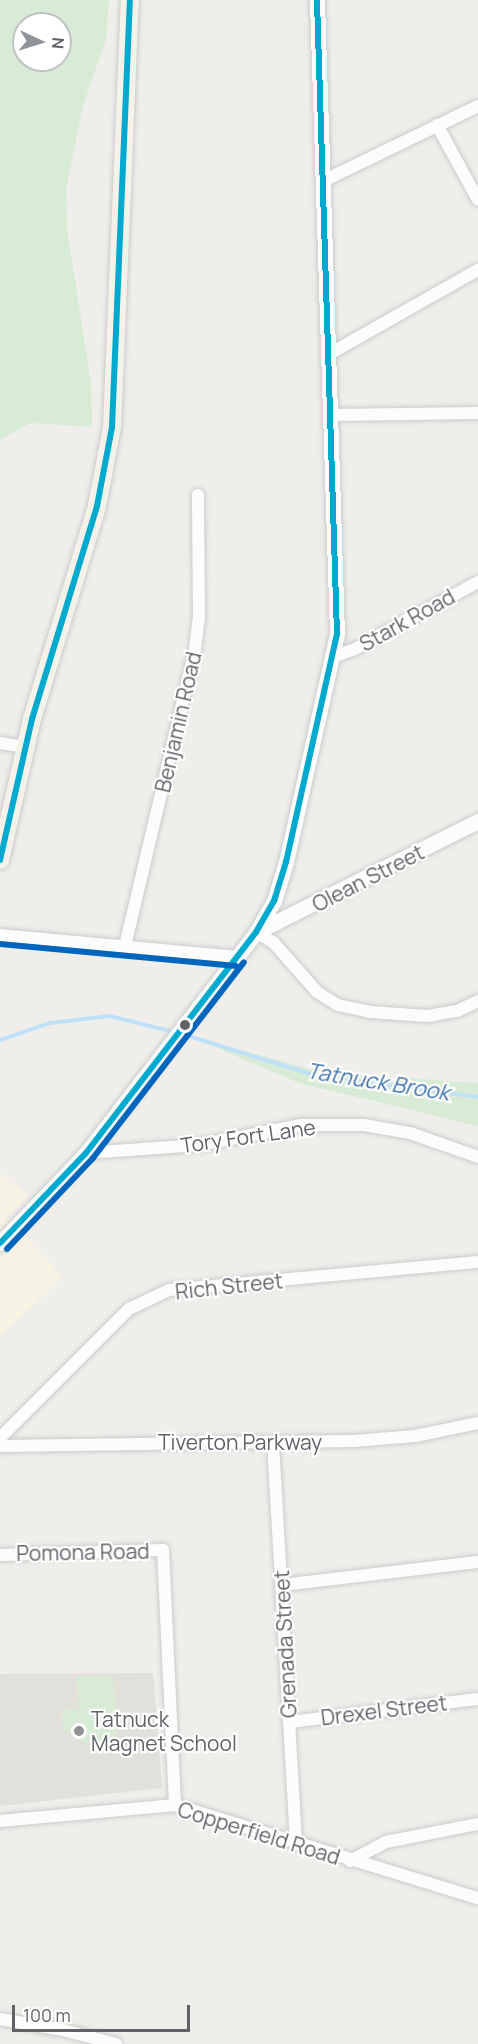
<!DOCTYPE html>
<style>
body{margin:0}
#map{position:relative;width:478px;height:2044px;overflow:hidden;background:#efeeea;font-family:Manrope,sans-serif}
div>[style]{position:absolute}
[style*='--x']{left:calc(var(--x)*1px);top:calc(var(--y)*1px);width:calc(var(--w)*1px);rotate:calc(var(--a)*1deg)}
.commercial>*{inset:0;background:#f7f3e4}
.education>*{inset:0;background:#e2e0da}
.green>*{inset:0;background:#d8ebd6}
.stream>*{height:4px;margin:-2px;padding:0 2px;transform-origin:2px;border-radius:2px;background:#bfe0f9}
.roads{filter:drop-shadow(0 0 2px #cbcccc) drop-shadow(0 0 2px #cbcccc)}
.minor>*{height:12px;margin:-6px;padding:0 6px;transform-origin:6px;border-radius:6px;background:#fdfcfc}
.tertiary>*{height:15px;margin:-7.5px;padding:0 7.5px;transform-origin:7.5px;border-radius:7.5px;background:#fdfcfc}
.primary>*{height:18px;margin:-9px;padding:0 9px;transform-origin:9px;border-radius:9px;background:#f4f2e9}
.bus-1>*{height:6px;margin:-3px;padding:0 3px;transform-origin:3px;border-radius:3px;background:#00a9ce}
.bus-2>*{height:6px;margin:-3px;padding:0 3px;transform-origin:3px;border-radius:3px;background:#0065bd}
.dots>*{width:16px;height:16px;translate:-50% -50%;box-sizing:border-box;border:3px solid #fff;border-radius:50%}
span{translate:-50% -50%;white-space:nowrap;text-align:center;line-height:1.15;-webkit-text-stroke:4.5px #fff;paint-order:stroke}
.street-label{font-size:21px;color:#5f6368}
.poi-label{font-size:21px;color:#5f6368}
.left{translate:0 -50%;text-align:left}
.water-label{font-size:22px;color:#4174aa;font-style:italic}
.north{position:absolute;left:12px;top:12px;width:60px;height:60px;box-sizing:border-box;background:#fff;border:2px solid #bfc1c3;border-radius:50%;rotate:94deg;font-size:16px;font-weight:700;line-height:24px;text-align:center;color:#5f6368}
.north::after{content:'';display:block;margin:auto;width:21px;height:27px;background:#919496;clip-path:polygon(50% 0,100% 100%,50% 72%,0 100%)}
.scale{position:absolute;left:12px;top:2005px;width:178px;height:27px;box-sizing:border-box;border:3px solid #5f6368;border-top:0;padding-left:8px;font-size:18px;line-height:21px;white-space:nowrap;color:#5f6368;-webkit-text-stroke:4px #fff;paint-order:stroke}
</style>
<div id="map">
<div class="commercial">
<i style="clip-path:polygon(0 1173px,28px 1196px,7px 1217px,63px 1277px,0 1337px)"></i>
</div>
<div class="education">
<i style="clip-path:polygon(153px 1673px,162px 1788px,0 1806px,0 1674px)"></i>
</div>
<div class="green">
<i style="clip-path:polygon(evenodd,0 0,109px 0,106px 39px,83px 106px,66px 189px,67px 229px,91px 383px,92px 427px,30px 423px,0 440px,0 0,24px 24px,60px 24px,60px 60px,24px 60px,24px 24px)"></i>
<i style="clip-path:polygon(192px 1037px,321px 1072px,478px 1083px,478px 1126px,299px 1083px)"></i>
<i style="clip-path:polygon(77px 1676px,113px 1677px,117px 1739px,81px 1742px)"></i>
<i style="clip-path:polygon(62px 1710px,78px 1710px,78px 1731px,63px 1732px)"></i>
</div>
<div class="stream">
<i style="--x:182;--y:1034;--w:141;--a:17.3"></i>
<i style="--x:317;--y:1076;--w:162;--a:7.4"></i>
<i style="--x:0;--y:1040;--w:53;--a:-18.8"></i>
<i style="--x:50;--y:1023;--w:60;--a:-6.7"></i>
<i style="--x:110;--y:1016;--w:66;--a:14"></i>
</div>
<div class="roads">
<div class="minor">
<i style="--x:437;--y:125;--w:85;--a:61.3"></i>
<i style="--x:325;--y:180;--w:170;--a:-25.8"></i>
<i style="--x:331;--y:353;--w:169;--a:-29.5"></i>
<i style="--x:333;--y:415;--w:145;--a:-0.8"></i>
<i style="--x:335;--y:656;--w:21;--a:-19"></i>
<i style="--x:355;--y:649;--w:140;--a:-28.6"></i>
<i style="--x:0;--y:743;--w:25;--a:9"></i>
<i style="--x:256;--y:932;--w:21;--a:31"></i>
<i style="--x:274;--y:943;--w:65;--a:48.7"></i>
<i style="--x:317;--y:992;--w:25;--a:32"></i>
<i style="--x:338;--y:1005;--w:33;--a:12"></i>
<i style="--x:370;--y:1012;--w:58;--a:3.9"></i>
<i style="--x:428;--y:1016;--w:29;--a:-10"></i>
<i style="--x:457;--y:1011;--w:23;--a:-25"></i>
<i style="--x:0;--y:935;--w:238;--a:5.3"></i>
<i style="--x:125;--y:946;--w:305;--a:-76.7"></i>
<i style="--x:195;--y:649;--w:33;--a:-83"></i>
<i style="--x:199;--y:616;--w:121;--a:-90.5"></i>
<i style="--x:86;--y:1153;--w:114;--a:-4"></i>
<i style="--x:200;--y:1145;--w:103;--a:-11.2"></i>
<i style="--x:301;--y:1125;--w:63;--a:0"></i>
<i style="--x:364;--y:1125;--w:47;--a:9.9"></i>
<i style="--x:410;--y:1133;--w:72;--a:19.4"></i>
<i style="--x:0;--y:1438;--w:182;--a:-45"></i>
<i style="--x:129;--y:1309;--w:44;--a:-25.4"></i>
<i style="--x:169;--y:1290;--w:310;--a:-5.2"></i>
<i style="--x:273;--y:1443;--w:402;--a:86.7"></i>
<i style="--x:0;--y:1446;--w:354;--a:-0.8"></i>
<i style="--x:354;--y:1441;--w:61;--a:-4.7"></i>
<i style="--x:415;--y:1436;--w:64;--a:-11.7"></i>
<i style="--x:0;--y:1555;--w:163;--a:-1.8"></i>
<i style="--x:163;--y:1550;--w:255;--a:87.3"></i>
<i style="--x:282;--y:1585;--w:197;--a:-6.7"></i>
<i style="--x:290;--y:1722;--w:189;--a:-7"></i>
<i style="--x:0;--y:1821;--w:176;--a:-5.2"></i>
<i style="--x:175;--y:1805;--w:317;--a:17.1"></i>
<i style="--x:350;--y:1861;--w:41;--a:-27.8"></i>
<i style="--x:386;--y:1842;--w:94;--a:-11.1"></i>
<i style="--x:0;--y:2019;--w:64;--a:9.9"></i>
<i style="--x:63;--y:2030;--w:55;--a:14.8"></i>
</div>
<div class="tertiary">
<i style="--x:256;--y:932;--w:248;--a:-26.6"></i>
<i style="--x:0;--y:1243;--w:124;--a:-46.3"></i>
<i style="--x:86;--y:1153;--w:279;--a:-52.4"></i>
<i style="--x:256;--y:932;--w:36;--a:-60"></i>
<i style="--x:274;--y:901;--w:41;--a:-72.9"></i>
<i style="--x:286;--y:862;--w:234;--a:-77.4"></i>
<i style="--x:337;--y:634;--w:634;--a:-91.81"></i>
</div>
<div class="primary">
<i style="--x:0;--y:860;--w:145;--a:-77.2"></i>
<i style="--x:32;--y:719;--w:223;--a:-73"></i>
<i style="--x:97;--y:506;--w:80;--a:-79.2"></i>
<i style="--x:112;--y:427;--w:427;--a:-87.6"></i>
</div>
</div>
<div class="bus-1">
<i style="--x:0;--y:860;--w:145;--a:-77.2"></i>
<i style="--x:32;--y:719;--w:223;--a:-73"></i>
<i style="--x:97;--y:506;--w:80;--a:-79.2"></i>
<i style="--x:112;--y:427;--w:427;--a:-87.6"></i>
<i style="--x:0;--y:1243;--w:124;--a:-46.3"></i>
<i style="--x:86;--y:1153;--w:279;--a:-52.4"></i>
<i style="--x:256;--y:932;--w:36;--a:-60"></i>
<i style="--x:274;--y:901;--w:41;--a:-72.9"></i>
<i style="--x:286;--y:862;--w:234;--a:-77.4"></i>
<i style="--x:337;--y:634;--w:634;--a:-91.81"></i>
</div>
<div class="bus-2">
<i style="--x:0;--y:944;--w:237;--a:5.3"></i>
<i style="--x:7;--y:1249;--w:125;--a:-46.6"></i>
<i style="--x:93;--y:1158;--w:247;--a:-52.4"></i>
</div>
<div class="dots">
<i style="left:185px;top:1025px;background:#5f6368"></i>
<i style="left:79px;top:1731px;background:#919496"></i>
</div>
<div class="street-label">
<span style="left:407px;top:620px;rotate:-29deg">Stark Road</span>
<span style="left:178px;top:722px;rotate:-77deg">Benjamin Road</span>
<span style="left:368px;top:878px;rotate:-27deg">Olean Street</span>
<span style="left:248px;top:1136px;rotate:-8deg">Tory Fort Lane</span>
<span style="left:229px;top:1286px;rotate:-6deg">Rich Street</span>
<span style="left:240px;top:1442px">Tiverton Parkway</span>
<span style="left:83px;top:1552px;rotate:-1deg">Pomona Road</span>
<span style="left:285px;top:1644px;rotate:-93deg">Grenada Street</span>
<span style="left:384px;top:1710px;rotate:-7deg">Drexel Street</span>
<span style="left:259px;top:1833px;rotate:17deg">Copperfield Road</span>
</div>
<div class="poi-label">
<span class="left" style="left:91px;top:1731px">Tatnuck<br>Magnet School</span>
</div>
<div class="water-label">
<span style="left:378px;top:1082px;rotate:9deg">Tatnuck Brook</span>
</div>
<div class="north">N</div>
<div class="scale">100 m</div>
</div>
